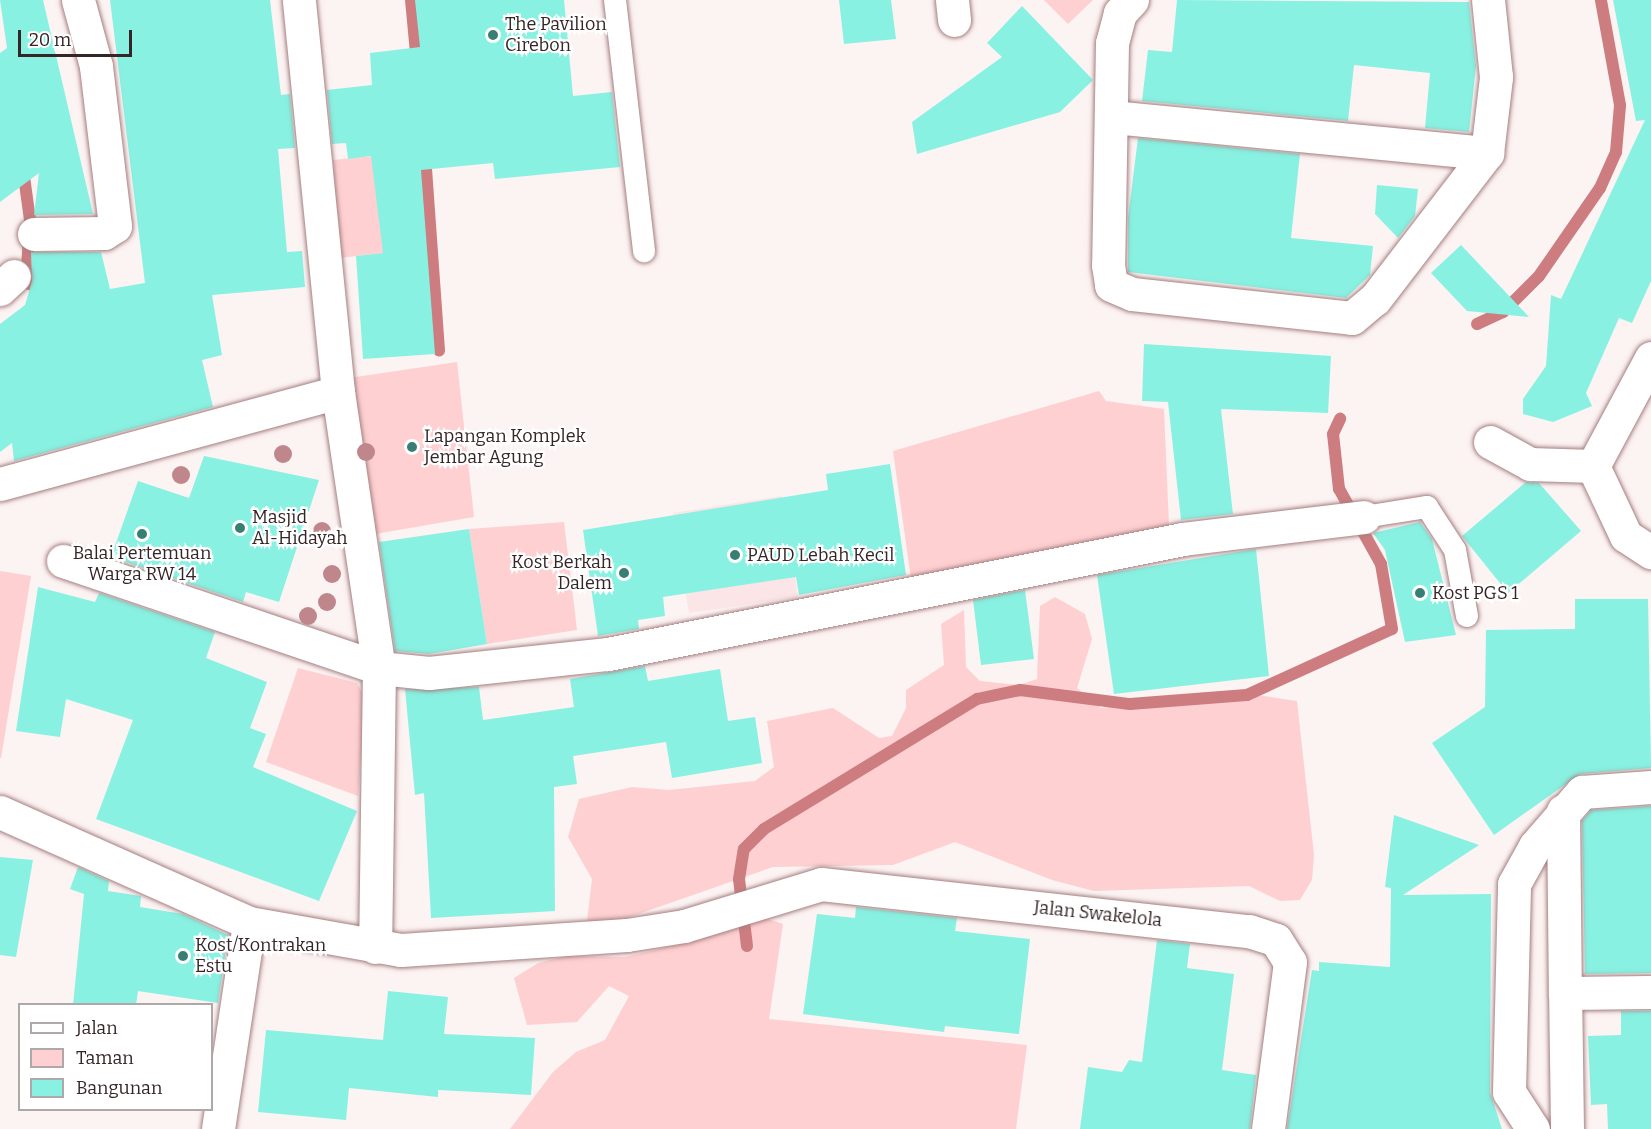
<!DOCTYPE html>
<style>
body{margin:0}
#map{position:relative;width:1651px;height:1129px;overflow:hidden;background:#fcf3f3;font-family:Bitter,serif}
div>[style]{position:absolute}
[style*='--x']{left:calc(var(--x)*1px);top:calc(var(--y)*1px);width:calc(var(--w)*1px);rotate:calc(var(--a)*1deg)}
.built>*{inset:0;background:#fbe5e6}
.green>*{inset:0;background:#fed0d1}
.stream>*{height:12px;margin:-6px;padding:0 6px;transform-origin:6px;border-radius:6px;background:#cd7d80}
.building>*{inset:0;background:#88f1e2}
.roads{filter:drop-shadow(0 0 2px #a67e7f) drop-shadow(0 0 2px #a67e7f)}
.service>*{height:22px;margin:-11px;padding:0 11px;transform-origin:11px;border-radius:11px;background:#fff}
.minor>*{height:33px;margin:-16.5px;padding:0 16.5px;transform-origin:16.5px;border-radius:16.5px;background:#fff}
.trees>*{width:18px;height:18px;margin:-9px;border-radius:50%;background:#bf868c}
.dots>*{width:16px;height:16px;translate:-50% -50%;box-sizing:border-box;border:3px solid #fff;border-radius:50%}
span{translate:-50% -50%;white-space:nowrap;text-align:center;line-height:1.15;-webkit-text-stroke:4.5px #fff;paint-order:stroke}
.poi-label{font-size:18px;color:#362526}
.left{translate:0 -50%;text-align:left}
.right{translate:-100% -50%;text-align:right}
.street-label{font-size:18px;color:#362526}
.legend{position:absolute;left:18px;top:1003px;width:195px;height:108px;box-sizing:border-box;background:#fff;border:2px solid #afa8a8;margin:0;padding:8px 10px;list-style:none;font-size:18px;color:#362526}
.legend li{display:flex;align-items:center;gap:12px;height:30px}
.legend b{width:30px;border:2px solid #afa8a8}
.scale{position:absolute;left:18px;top:30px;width:114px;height:27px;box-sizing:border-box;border:3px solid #362526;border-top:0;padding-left:8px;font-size:18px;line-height:21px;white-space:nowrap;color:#362526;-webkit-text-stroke:4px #fff;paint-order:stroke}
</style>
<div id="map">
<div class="built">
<i style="clip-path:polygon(782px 496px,798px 597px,689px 613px,673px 513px)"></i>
</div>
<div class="green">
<i style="clip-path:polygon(1044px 0,1093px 0,1068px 24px)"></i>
<i style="clip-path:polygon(426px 151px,427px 248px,339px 258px,333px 160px)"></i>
<i style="clip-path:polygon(457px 362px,474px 517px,369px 535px,349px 378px)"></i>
<i style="clip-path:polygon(1099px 391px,1106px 401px,1164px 409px,1169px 526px,911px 579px,893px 451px)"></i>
<i style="clip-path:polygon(564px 522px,577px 630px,487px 644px,469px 529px)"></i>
<i style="clip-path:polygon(0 571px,31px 576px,1px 758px,0 758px)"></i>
<i style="clip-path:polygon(1055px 597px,1085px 614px,1092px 639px,1077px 688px,1101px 708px,1244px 693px,1297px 701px,1314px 855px,1312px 880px,1300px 900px,1280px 901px,1249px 886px,1094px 891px,1052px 880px,955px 842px,893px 865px,773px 867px,604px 926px,587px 921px,592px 879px,568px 837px,579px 799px,632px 787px,669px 790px,755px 781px,774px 767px,767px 721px,833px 708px,879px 738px,892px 736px,906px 708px,906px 690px,944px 665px,941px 624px,964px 610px,966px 667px,980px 681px,1019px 685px,1037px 679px,1040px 606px)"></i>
<i style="clip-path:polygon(298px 668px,357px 683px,365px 698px,358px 796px,266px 762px)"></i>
<i style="clip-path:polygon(759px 916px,783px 924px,769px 1019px,1027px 1045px,1016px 1129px,510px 1129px,553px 1072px,576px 1052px,605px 1040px,629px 996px,609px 986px,577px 1022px,527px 1025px,514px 978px,538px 963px,567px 956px,625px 957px,697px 940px)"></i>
</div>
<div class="stream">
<i style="--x:411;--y:0;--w:63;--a:84.6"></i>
<i style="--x:425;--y:155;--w:196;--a:85.9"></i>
<i style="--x:23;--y:169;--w:51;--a:82.2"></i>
<i style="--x:30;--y:220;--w:63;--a:93.6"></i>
<i style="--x:26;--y:283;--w:21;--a:17"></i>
<i style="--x:1477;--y:324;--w:29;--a:-25"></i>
<i style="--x:1503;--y:312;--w:51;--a:-45"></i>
<i style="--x:1539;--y:276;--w:107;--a:-55.3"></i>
<i style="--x:1600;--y:188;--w:39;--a:-66"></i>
<i style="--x:1616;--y:152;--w:47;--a:-85.1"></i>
<i style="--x:1620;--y:105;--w:107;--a:-100.3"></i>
<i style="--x:747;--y:946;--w:67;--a:-96.8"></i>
<i style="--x:739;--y:879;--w:30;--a:-81"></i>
<i style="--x:744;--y:849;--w:28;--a:-45"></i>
<i style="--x:764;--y:829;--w:250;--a:-31.4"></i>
<i style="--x:977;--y:699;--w:44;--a:-11.8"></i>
<i style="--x:1020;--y:690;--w:111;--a:7.3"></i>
<i style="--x:1130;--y:704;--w:117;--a:-4.4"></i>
<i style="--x:1247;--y:695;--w:159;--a:-24.5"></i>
<i style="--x:1392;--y:629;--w:66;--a:-99.6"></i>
<i style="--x:1381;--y:564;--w:86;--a:-119.2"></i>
<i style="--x:1339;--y:489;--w:55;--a:-96.2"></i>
<i style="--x:1333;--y:434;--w:17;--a:-65"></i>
</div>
<div class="building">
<i style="clip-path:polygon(0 0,43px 0,93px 214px,34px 215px,39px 173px,0 202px,0 53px,7px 48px)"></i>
<i style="clip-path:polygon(110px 0,270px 0,281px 95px,290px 94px,295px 148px,278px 149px,287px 252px,302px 251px,305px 287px,212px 295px,222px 355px,202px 360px,213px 407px,14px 461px,12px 443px,0 452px,0 324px,25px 305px,32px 281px,31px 252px,101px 252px,110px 289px,145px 283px)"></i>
<i style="clip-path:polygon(415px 0,564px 0,573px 96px,612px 92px,620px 167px,495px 179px,493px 163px,421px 170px,435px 354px,363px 359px,356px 256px,383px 253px,371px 156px,348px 159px,346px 143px,332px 144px,327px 90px,372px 85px,370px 53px,420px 47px)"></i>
<i style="clip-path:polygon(839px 0,891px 0,896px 39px,844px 44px)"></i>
<i style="clip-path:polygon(1177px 0,1469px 2px,1476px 66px,1469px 132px,1425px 128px,1430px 73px,1354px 65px,1348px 121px,1142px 101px,1148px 50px,1172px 52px)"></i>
<i style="clip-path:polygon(1613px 0,1651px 0,1651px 281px,1632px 323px,1619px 318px,1586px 393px,1592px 406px,1553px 422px,1523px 414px,1523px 399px,1546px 366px,1551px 295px,1561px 299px,1645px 120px,1636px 121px)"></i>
<i style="clip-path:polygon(1022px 6px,1093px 80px,1060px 112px,917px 154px,912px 122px,1002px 57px,987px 43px)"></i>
<i style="clip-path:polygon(1138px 138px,1300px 154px,1291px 238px,1373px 246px,1370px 275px,1346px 298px,1128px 272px,1128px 218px)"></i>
<i style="clip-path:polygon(1377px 185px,1418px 189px,1415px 216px,1398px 238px,1375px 214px)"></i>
<i style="clip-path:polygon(1461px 245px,1529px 317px,1467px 311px,1431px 273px)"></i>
<i style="clip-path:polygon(1144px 344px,1331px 356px,1328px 413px,1221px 409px,1233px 514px,1181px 520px,1168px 402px,1142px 401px)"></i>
<i style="clip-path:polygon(204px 456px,319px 480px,279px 602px,246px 592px,243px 602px,111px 557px,138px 481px,189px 498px)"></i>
<i style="clip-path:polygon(890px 464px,906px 575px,799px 595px,796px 577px,663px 597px,665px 616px,638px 620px,639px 629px,598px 636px,583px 530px,828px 490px,826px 474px)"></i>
<i style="clip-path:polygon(1526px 482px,1539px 483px,1581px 531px,1508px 593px,1462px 536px)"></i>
<i style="clip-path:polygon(1420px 522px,1432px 539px,1456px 635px,1405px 642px,1385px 550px,1373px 533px)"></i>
<i style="clip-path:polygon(469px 529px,487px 644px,429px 654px,395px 651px,379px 542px)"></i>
<i style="clip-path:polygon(1256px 549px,1269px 676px,1114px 694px,1097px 575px)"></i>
<i style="clip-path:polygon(38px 587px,95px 602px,99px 593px,215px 632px,206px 658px,267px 682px,250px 728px,266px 734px,253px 767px,357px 811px,319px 901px,96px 819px,133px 720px,66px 699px,60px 737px,16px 731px)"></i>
<i style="clip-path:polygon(1025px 590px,1034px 659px,981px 665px,973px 600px)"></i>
<i style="clip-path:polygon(1575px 599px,1648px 599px,1651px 768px,1580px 774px,1494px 835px,1432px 743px,1485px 707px,1486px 630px,1575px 629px)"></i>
<i style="clip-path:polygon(645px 666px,648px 681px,720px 669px,728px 721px,755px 717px,762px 763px,672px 778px,666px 742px,573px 756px,577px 784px,554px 787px,555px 911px,431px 918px,424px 793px,415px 795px,405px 689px,479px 687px,483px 720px,574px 707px,570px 679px)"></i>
<i style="clip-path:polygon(1651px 806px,1651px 973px,1585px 974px,1582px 821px,1591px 810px)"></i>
<i style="clip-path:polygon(1394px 815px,1479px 845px,1403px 895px,1491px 894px,1490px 1092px,1502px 1129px,1287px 1129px,1312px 970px,1319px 971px,1319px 962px,1390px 967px,1391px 888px,1385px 887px)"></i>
<i style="clip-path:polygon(0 857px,33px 860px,16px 957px,0 955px)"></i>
<i style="clip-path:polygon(78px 867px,109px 881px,108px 891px,141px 896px,140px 907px,183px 914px,228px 935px,218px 1003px,138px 991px,136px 1005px,73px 1005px,84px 894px,70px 889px)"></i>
<i style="clip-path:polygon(856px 907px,957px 918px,955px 931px,1030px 939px,1019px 1034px,945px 1026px,944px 1032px,803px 1014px,817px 914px,855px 918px)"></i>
<i style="clip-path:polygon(1157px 940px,1190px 944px,1187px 968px,1234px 974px,1222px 1070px,1256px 1075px,1250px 1129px,1080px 1129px,1088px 1067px,1122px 1072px,1129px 1060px,1142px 1062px)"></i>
<i style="clip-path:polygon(388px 991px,448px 997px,444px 1034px,535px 1038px,531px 1095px,438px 1090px,438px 1097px,349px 1088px,346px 1120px,258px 1112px,266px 1030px,383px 1040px)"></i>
<i style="clip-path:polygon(1621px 1011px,1651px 1011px,1651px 1129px,1608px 1129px,1607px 1104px,1591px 1105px,1588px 1036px,1621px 1035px)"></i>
</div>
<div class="roads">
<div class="service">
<i style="--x:615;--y:0;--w:253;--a:83.4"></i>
<i style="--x:1364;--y:517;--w:64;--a:-9"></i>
<i style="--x:1427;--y:507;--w:51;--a:56.9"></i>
<i style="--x:1455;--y:550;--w:67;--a:79.7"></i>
</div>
<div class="minor">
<i style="--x:952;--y:0;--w:20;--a:84"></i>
<i style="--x:1132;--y:0;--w:18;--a:133"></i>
<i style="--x:1120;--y:13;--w:31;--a:105"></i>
<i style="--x:1112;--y:43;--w:222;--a:91"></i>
<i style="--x:1108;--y:265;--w:20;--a:81"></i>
<i style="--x:1111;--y:285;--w:23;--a:23"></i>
<i style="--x:1132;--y:294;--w:221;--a:6.2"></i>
<i style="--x:1352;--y:318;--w:30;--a:-40"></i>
<i style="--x:1375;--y:299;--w:184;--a:-52.5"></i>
<i style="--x:1112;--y:117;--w:377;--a:5.5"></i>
<i style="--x:1487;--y:153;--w:77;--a:-83.2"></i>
<i style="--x:1496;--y:77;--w:77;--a:-95.9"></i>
<i style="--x:34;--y:234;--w:70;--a:-0.8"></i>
<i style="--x:104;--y:233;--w:13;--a:-32"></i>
<i style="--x:115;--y:226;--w:161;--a:-96.8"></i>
<i style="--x:96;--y:66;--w:68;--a:-105.3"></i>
<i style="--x:0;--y:289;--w:19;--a:-43"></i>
<i style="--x:1651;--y:358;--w:123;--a:118.2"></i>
<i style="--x:1593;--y:466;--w:77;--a:64.8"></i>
<i style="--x:1626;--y:536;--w:30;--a:33"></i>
<i style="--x:338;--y:392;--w:279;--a:81.6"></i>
<i style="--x:379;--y:668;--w:50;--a:5.7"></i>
<i style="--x:429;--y:673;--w:180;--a:-6.1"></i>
<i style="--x:608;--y:654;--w:586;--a:-11.31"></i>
<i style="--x:1183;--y:539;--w:182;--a:-6.9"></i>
<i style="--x:1490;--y:442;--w:46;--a:28.8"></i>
<i style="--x:1530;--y:464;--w:63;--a:1.8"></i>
<i style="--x:0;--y:484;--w:350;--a:-15.2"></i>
<i style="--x:338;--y:392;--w:394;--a:-95.7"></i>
<i style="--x:63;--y:561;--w:334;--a:18.7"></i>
<i style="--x:379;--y:668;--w:279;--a:90.8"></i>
<i style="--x:1563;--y:811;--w:182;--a:89.4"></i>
<i style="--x:0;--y:812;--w:273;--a:24"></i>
<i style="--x:249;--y:923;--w:154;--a:10.1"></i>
<i style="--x:401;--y:950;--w:226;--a:-3.8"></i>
<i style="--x:627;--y:935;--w:58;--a:-9"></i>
<i style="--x:684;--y:926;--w:143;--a:-17"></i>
<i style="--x:821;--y:884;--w:431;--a:6.3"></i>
<i style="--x:1249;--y:931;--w:28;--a:18"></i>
<i style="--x:1276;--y:940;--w:26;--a:58"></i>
<i style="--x:1290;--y:962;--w:168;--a:97.5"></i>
<i style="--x:218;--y:1129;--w:208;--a:-81.4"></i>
<i style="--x:1533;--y:1129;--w:44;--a:-123"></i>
<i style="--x:1509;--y:1092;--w:208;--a:-88.6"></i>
<i style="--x:1514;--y:884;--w:43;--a:-61.1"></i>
<i style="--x:1535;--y:846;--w:72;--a:-49"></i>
<i style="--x:1582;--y:792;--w:69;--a:-4.1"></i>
<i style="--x:1567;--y:1129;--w:136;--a:-90.8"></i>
<i style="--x:1565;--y:993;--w:86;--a:-0.7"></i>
</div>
</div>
<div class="trees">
<i style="left:366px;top:452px"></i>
<i style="left:283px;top:454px"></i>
<i style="left:181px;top:475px"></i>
<i style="left:322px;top:531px"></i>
<i style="left:332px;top:574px"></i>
<i style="left:327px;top:602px"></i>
<i style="left:308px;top:616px"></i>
</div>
<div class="dots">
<i style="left:493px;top:35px;background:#387e75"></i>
<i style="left:412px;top:447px;background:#387e75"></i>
<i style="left:240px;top:528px;background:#387e75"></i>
<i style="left:142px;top:534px;background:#387e75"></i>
<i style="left:735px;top:555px;background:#387e75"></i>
<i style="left:624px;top:573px;background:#387e75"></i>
<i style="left:1420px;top:593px;background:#387e75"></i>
<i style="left:183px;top:956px;background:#387e75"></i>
</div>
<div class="poi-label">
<span class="left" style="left:505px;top:35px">The Pavilion<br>Cirebon</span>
<span class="left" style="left:424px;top:447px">Lapangan Komplek<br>Jembar Agung</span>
<span class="left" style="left:252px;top:528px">Masjid<br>Al-Hidayah</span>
<span style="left:142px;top:564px">Balai Pertemuan<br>Warga RW 14</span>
<span class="left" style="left:747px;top:555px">PAUD Lebah Kecil</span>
<span class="right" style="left:612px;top:573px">Kost Berkah<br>Dalem</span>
<span class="left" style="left:1432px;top:593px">Kost PGS 1</span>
<span class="left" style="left:195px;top:956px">Kost/Kontrakan<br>Estu</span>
</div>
<div class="street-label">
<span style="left:1098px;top:914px;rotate:6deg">Jalan Swakelola</span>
</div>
<ul class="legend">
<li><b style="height:8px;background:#fff"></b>Jalan</li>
<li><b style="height:16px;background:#fed0d1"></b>Taman</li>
<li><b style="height:16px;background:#88f1e2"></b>Bangunan</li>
</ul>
<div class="scale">20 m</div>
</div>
